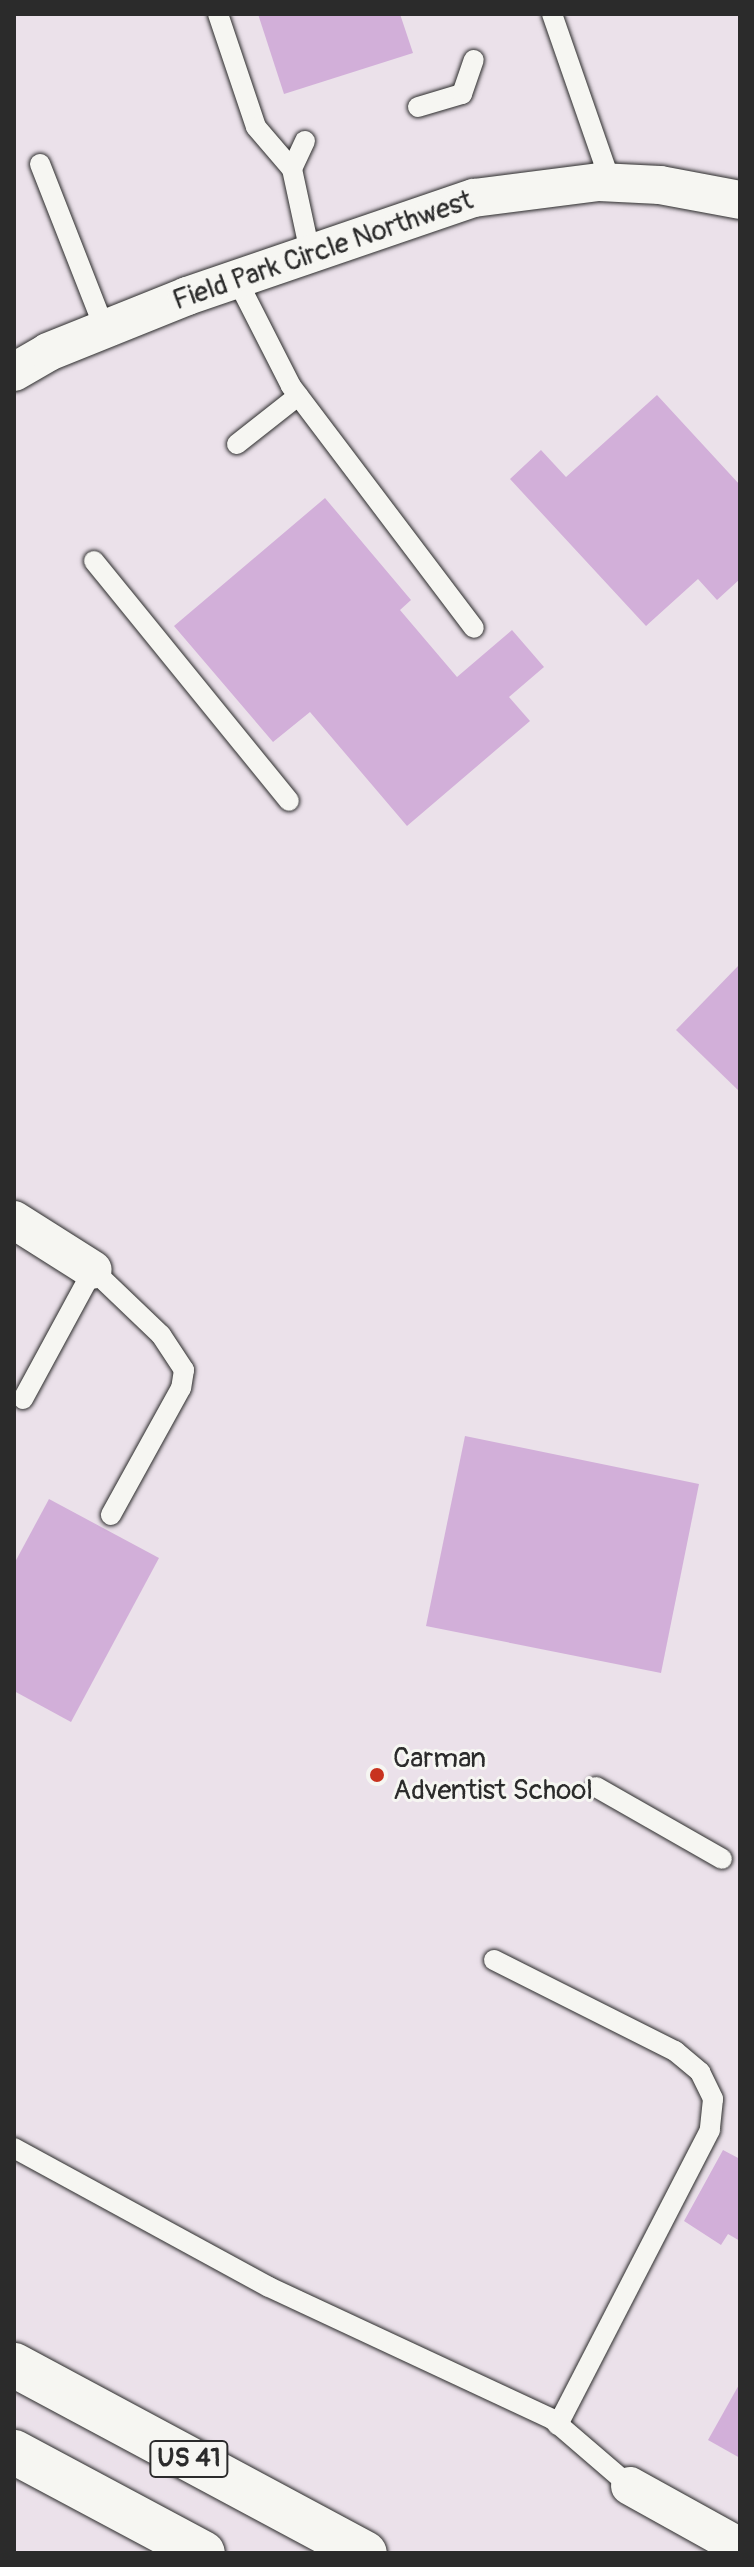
<!DOCTYPE html>
<style>
body{margin:0}
#map{position:relative;width:754px;height:2567px;overflow:hidden;background:#f6f6f2;font-family:Pangolin,sans-serif}
div>[style]{position:absolute}
[style*='--x']{left:calc(var(--x)*1px);top:calc(var(--y)*1px);width:calc(var(--w)*1px);rotate:calc(var(--a)*1deg)}
.built>*{inset:0;background:#ebe1ea}
.building>*{inset:0;background:#d2afd9}
.roads{filter:drop-shadow(0 0 2px #2b2b2b) drop-shadow(0 0 2px #2b2b2b)}
.service>*{height:20px;margin:-10px;padding:0 10px;transform-origin:10px;border-radius:10px;background:#f6f6f2}
.minor>*{height:38px;margin:-19px;padding:0 19px;transform-origin:19px;border-radius:19px;background:#f6f6f2}
.primary>*{height:44px;margin:-22px;padding:0 22px;transform-origin:22px;border-radius:22px;background:#f6f6f2}
.dots>*{width:22px;height:22px;translate:-50% -50%;box-sizing:border-box;border:4px solid #f6f6f2;border-radius:50%}
span{translate:-50% -50%;white-space:nowrap;text-align:center;line-height:1.15;-webkit-text-stroke:6px #f6f6f2;paint-order:stroke}
.shield-label span{padding:2px 6px;background:#f6f6f2;border:2px solid;border-radius:6px;-webkit-text-stroke-width:0}
.shield-label{font-size:26px;color:#2b2b2b;font-weight:700}
.street-label{font-size:28px;color:#2b2b2b}
.poi-label{font-size:28px;color:#2b2b2b}
.left{translate:0 -50%;text-align:left}
.frame{position:absolute;inset:0;border:16px solid #2b2b2b;pointer-events:none}
</style>
<div id="map">
<div class="built">
<i style="clip-path:polygon(14px 14px,740px 14px,740px 2553px,14px 2553px)"></i>
</div>
<div class="building">
<i style="clip-path:polygon(258px 14px,400px 14px,413px 53px,284px 94px)"></i>
<i style="clip-path:polygon(657px 395px,740px 485px,740px 579px,717px 600px,698px 579px,646px 626px,510px 479px,541px 450px,566px 477px)"></i>
<i style="clip-path:polygon(325px 498px,411px 600px,400px 610px,457px 677px,512px 630px,544px 667px,509px 697px,530px 721px,407px 826px,310px 712px,273px 742px,174px 626px)"></i>
<i style="clip-path:polygon(740px 964px,740px 1092px,676px 1030px)"></i>
<i style="clip-path:polygon(465px 1436px,699px 1484px,661px 1673px,426px 1626px)"></i>
<i style="clip-path:polygon(49px 1499px,159px 1558px,71px 1722px,14px 1691px,14px 1564px)"></i>
<i style="clip-path:polygon(723px 2150px,740px 2159px,740px 2241px,728px 2234px,721px 2245px,684px 2221px)"></i>
<i style="clip-path:polygon(740px 2383px,740px 2458px,708px 2440px)"></i>
</div>
<div class="roads">
<div class="service">
<i style="--x:218;--y:14;--w:119;--a:71.4"></i>
<i style="--x:256;--y:127;--w:55;--a:49.4"></i>
<i style="--x:552;--y:14;--w:179;--a:70.8"></i>
<i style="--x:418;--y:107;--w:46;--a:-16.5"></i>
<i style="--x:462;--y:94;--w:36;--a:-71"></i>
<i style="--x:305;--y:141;--w:31;--a:115"></i>
<i style="--x:292;--y:169;--w:85;--a:77.8"></i>
<i style="--x:40;--y:164;--w:175;--a:68.6"></i>
<i style="--x:236;--y:278;--w:121;--a:63"></i>
<i style="--x:291;--y:386;--w:303;--a:52.9"></i>
<i style="--x:237;--y:444;--w:78;--a:-38.2"></i>
<i style="--x:94;--y:561;--w:309;--a:50.9"></i>
<i style="--x:23;--y:1399;--w:147;--a:-61.5"></i>
<i style="--x:93;--y:1270;--w:94;--a:43.7"></i>
<i style="--x:161;--y:1335;--w:42;--a:56.7"></i>
<i style="--x:184;--y:1370;--w:18;--a:99"></i>
<i style="--x:181;--y:1388;--w:145;--a:118.9"></i>
<i style="--x:596;--y:1787;--w:145;--a:29.7"></i>
<i style="--x:494;--y:1960;--w:203;--a:26.7"></i>
<i style="--x:675;--y:2051;--w:33;--a:40"></i>
<i style="--x:700;--y:2072;--w:30;--a:64"></i>
<i style="--x:713;--y:2099;--w:31;--a:96"></i>
<i style="--x:710;--y:2130;--w:332;--a:117.3"></i>
<i style="--x:14;--y:2148;--w:290;--a:28.6"></i>
<i style="--x:269;--y:2287;--w:312;--a:25"></i>
<i style="--x:552;--y:2419;--w:103;--a:40.7"></i>
</div>
<div class="minor">
<i style="--x:14;--y:372;--w:39;--a:-30"></i>
<i style="--x:48;--y:352;--w:150;--a:-21.9"></i>
<i style="--x:187;--y:296;--w:303;--a:-18.9"></i>
<i style="--x:474;--y:198;--w:126;--a:-7.3"></i>
<i style="--x:599;--y:182;--w:61;--a:2.8"></i>
<i style="--x:660;--y:185;--w:81;--a:10.6"></i>
<i style="--x:14;--y:1220;--w:93;--a:32.3"></i>
<i style="--x:630;--y:2486;--w:126;--a:29"></i>
</div>
<div class="primary">
<i style="--x:14;--y:2365;--w:398;--a:28.2"></i>
<i style="--x:14;--y:2452;--w:214;--a:28.1"></i>
</div>
</div>
<div class="dots">
<i style="left:377px;top:1775px;background:#c8321e"></i>
</div>
<div class="shield-label">
<span style="left:189px;top:2459px">US 41</span>
</div>
<div class="street-label">
<span style="left:323px;top:251px;rotate:-19deg">Field Park Circle Northwest</span>
</div>
<div class="poi-label">
<span class="left" style="left:393px;top:1775px">Carman<br>Adventist School</span>
</div>
<div class="frame"></div>
</div>
